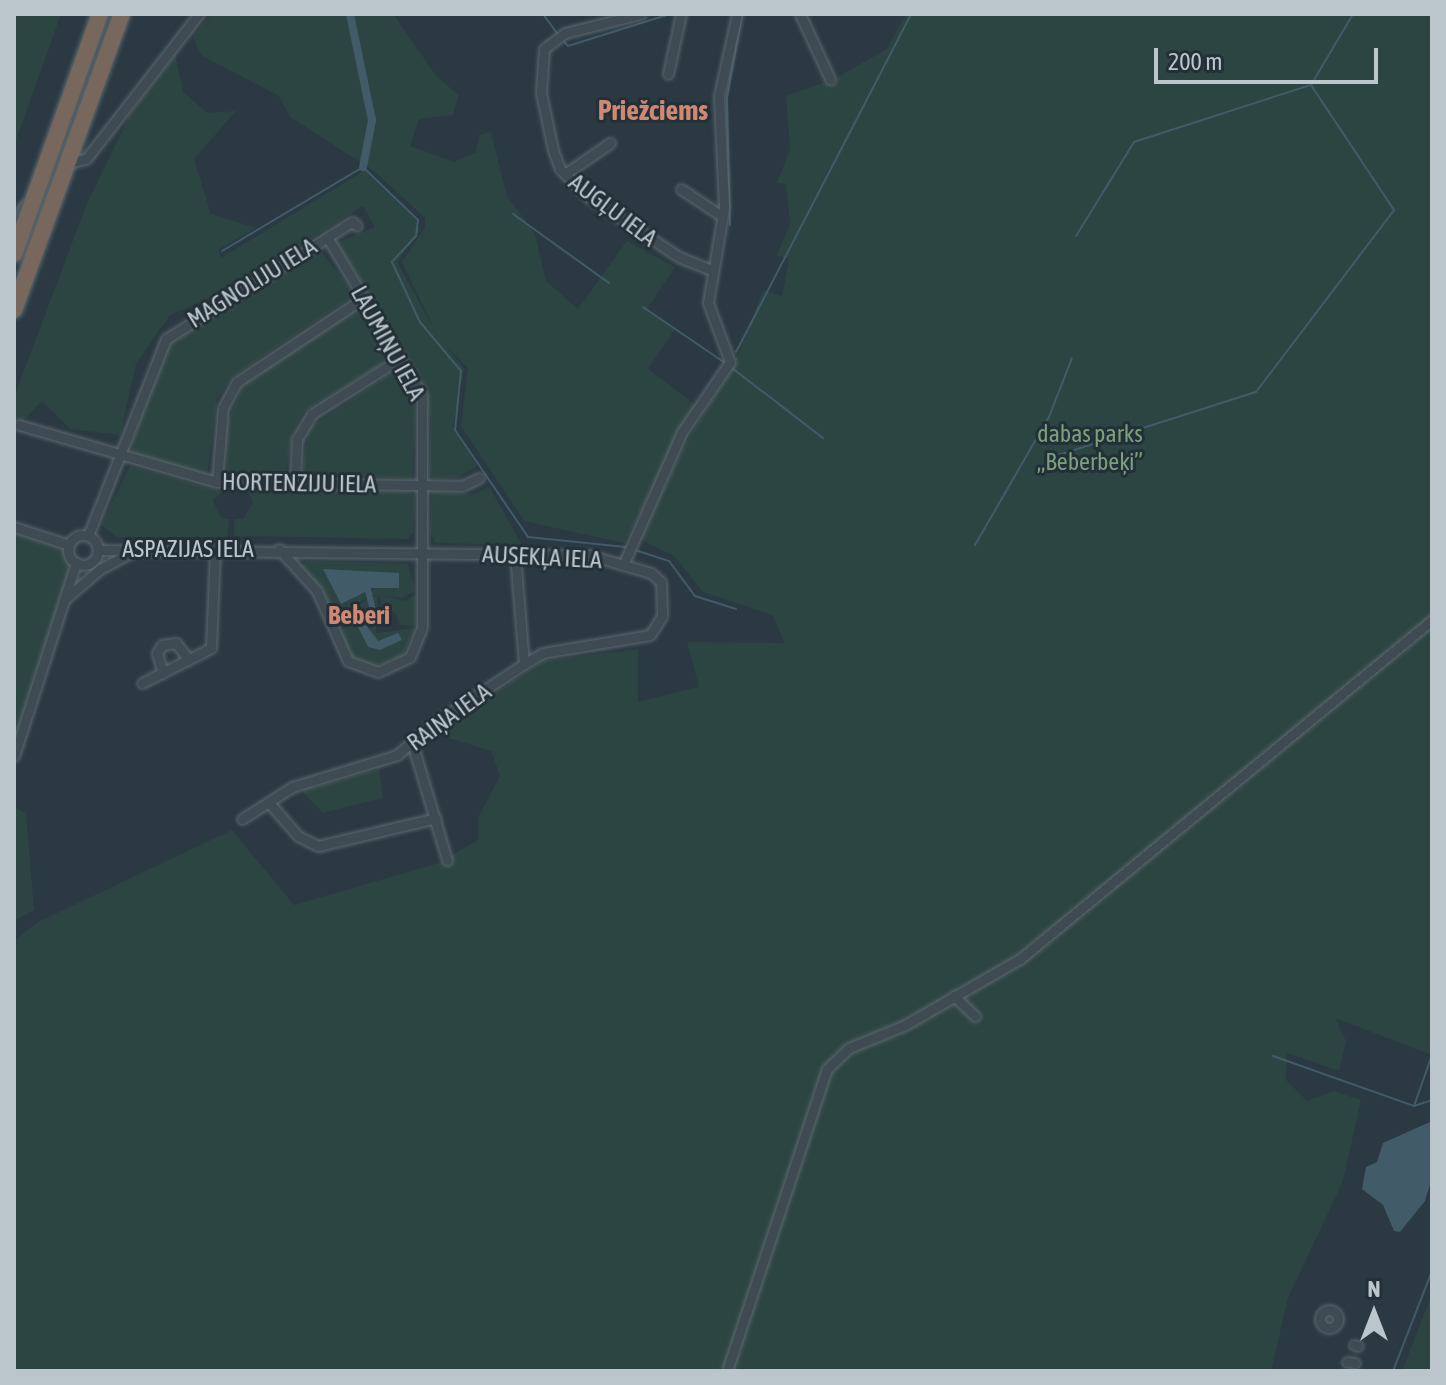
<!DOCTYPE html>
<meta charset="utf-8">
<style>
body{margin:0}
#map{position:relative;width:1446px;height:1385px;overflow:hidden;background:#2a3942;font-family:"Asap Condensed",sans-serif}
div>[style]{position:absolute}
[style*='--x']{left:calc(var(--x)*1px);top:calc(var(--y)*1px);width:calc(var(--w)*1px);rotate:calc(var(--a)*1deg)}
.green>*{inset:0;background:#2d4542}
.water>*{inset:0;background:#415b69}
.stream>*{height:2px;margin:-1px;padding:0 1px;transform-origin:1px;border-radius:1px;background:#415b69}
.canal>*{height:8px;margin:-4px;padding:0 4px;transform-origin:4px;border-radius:4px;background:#415b69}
.roads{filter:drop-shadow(0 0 2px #5c686f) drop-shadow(0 0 2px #5c686f)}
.street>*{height:9px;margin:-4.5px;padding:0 4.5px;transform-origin:4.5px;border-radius:4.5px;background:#3e4b52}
.street>.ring{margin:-4.5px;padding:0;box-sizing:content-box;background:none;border:9px solid #3e4b52;border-radius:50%}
.secondary>*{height:12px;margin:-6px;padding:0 6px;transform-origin:6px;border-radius:6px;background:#4d5b65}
.highway>*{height:16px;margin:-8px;padding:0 8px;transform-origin:8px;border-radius:8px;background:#77675c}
span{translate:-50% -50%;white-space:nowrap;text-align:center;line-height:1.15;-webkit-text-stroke:6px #233037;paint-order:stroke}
.street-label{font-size:24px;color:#bbc5cc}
.park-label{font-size:24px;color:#7c9f7c}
.neighbourhood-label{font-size:26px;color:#ce8874;font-weight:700}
.quarter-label{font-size:28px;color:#ce8874;font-weight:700}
.frame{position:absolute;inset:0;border:16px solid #bbc5cc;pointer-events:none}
.north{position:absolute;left:1334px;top:1273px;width:80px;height:80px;-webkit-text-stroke:6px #233037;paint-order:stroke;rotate:0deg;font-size:22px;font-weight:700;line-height:32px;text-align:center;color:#bbc5cc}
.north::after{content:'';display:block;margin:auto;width:28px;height:36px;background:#bbc5cc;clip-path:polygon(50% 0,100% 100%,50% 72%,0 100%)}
.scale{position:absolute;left:1154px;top:48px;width:224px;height:36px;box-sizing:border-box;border:4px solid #bbc5cc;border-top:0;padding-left:10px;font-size:24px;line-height:28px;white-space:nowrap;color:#bbc5cc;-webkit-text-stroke:6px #233037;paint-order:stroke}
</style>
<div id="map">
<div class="green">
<i style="clip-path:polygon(14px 14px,61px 14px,14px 146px)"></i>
<i style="clip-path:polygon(211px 14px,393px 14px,437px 77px,459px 95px,453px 115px,419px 119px,410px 146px,454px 162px,476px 152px,479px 135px,491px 132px,507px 196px,535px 234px,546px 281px,578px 309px,627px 241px,675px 267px,647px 309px,675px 329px,648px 369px,696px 405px,624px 543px,524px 521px,461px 426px,468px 368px,446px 346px,464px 369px,453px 426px,477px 466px,458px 478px,434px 479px,429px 473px,431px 420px,421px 377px,337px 243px,375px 227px,363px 206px,230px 289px,170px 315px,136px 364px,120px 435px,70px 429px,42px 401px,14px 431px,14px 397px,86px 206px,130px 114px,175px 54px,183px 92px,208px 113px,236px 111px,194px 159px,211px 214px,256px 228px,219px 249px,221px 258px,367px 169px,416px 220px,420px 231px,397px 262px,436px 333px,402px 262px,425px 228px,425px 218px,374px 171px,290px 117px,279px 96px,201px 55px,193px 37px)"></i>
<i style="clip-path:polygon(906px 14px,1432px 14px,1432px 1055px,1335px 1018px,1346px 1041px,1339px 1071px,1287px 1053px,1286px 1080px,1307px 1101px,1333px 1091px,1361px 1100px,1343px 1181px,1288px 1298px,1271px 1371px,14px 1371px,14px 941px,38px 922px,232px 830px,294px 905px,439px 863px,478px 840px,478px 818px,500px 776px,491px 751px,433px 733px,544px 661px,638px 649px,638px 702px,699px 687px,687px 642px,785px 643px,772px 615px,703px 592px,674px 556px,640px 539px,684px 446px,735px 362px,763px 291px,782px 296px,789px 259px,777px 255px,790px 224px,786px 184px,777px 183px,790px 149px,786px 96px,834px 79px,887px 49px)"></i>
<i style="clip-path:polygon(319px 249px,351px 289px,349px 299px,232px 377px,217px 399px,207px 475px,134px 453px,131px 446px,170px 343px)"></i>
<i style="clip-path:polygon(358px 308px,390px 352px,388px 360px,304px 411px,293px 432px,285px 475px,227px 475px,225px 429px,244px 383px)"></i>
<i style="clip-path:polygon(394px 371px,409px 385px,416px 407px,412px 479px,302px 472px,309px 428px)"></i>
<i style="clip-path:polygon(130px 466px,222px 492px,213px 501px,222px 519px,229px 519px,227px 537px,117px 537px,101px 525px)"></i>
<i style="clip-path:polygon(489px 486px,522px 545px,436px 543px,430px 533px,432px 491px,475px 494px)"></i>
<i style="clip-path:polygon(246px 488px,409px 491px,415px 497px,413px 533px,407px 539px,234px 536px,234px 519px,243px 519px,253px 502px)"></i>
<i style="clip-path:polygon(14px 531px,62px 548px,70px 565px,14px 747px)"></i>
<i style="clip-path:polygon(306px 561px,408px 564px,415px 591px,402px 598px,372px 595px,373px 586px,323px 569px,341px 604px,364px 592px,366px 597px,335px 625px,323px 593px,301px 568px)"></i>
<i style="clip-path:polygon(416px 594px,416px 626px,400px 625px,395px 612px,381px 607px,380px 595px,406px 601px)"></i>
<i style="clip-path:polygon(378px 596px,376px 633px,416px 628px,402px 657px,372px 667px,351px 657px,340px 634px,351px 610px,367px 600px,369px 608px,362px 615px,367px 647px,402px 640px,398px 634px,378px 641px,369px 633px,373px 597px)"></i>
<i style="clip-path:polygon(379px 769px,383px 798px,323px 813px,302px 791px)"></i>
<i style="clip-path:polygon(14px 807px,26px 813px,34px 910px,14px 921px)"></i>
<i style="clip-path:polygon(1432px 1294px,1432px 1371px,1402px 1371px)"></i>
</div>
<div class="water">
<i style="clip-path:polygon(323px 569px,399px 573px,399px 588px,371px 588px,376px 611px,367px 626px,378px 641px,398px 633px,402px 640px,380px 650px,368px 647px,358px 627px,369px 607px,365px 592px,341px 604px)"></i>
<i style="clip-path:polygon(1432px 1121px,1432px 1178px,1425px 1201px,1400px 1232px,1394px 1231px,1383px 1205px,1362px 1189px,1366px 1167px,1377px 1162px,1383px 1143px)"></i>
</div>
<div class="stream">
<i style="--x:543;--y:14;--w:24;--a:54"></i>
<i style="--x:562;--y:39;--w:9;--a:49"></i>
<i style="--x:568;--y:46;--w:107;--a:-17.4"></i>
<i style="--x:513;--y:214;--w:118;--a:35.7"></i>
<i style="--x:730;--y:225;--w:127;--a:-91.4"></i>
<i style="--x:727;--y:98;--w:85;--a:-79.9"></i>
<i style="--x:1076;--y:236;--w:110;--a:-58.3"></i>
<i style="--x:1134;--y:142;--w:186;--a:-17.9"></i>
<i style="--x:1311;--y:85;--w:82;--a:-59.4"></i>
<i style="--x:222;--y:251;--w:164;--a:-30.8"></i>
<i style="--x:363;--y:167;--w:76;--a:43.9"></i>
<i style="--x:418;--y:220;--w:16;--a:97"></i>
<i style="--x:416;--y:236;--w:35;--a:133"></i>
<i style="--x:392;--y:262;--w:66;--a:65"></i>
<i style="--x:420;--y:322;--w:64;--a:50.1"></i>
<i style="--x:461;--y:371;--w:59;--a:95.8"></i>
<i style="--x:455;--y:430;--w:130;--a:55.7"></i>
<i style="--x:528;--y:537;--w:98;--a:5.9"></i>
<i style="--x:643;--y:307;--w:99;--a:34.3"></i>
<i style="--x:736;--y:352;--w:381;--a:-62.6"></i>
<i style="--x:732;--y:368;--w:115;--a:37.6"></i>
<i style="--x:1049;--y:458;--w:217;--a:-17.7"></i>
<i style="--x:1256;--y:392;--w:228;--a:-52.8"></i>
<i style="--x:1394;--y:210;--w:150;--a:-123.6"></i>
<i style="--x:975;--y:545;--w:148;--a:-60"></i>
<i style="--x:1049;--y:417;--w:63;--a:-68.7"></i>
<i style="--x:635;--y:550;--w:36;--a:18"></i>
<i style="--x:669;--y:561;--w:44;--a:53.4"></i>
<i style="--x:695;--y:596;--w:43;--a:17.6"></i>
<i style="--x:1273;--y:1056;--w:150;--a:19.5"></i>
<i style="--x:1414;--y:1106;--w:19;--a:-18"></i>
<i style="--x:1414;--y:1106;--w:54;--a:-70.6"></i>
<i style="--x:1393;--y:1371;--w:107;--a:-68.7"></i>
</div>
<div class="canal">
<i style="--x:350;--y:14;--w:108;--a:78.3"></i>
<i style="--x:372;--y:120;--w:48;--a:100.8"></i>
</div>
<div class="roads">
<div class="street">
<i style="--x:641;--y:14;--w:78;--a:166"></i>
<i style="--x:565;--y:33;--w:26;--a:143"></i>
<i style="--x:544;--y:49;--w:44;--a:93.9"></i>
<i style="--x:541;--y:93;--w:58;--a:78.1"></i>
<i style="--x:553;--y:150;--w:20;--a:70"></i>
<i style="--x:560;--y:169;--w:38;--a:45"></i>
<i style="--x:587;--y:196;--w:110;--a:33.5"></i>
<i style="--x:679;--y:257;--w:32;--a:22"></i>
<i style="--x:800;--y:14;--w:72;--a:65.2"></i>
<i style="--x:668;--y:74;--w:61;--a:-77.8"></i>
<i style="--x:68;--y:163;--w:18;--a:-13"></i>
<i style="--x:86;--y:159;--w:184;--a:-52.1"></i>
<i style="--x:565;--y:174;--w:55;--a:-34.6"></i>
<i style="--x:681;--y:189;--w:50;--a:33.7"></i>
<i style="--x:19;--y:425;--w:206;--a:16.1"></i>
<i style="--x:217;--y:482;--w:245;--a:0.9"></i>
<i style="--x:462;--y:486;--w:19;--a:-25"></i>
<i style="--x:295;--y:481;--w:42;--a:-87.3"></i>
<i style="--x:297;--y:439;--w:29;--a:-59"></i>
<i style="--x:312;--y:414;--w:105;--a:-32.2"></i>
<i style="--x:217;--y:482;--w:74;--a:-85.4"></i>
<i style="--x:223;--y:408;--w:30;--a:-62"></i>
<i style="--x:237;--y:382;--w:152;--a:-33.5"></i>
<i style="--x:14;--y:527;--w:58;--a:18.1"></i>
<i class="ring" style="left:68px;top:535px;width:21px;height:21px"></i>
<i style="--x:88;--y:536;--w:212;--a:-68.4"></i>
<i style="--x:166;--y:339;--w:220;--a:-32.2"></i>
<i style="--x:352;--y:222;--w:6;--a:39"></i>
<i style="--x:279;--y:549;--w:57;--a:47.9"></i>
<i style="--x:317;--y:591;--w:77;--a:66.1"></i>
<i style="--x:348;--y:661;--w:32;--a:20"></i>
<i style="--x:378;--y:672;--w:35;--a:-25"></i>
<i style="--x:410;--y:657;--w:32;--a:-68"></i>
<i style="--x:422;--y:627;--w:232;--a:-90"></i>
<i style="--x:422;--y:395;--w:184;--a:-121"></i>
<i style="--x:98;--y:550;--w:491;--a:0.6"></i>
<i style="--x:589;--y:555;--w:65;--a:16.2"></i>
<i style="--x:651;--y:573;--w:13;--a:42"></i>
<i style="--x:661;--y:582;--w:34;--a:88"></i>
<i style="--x:662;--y:616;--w:22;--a:122"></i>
<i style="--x:650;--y:635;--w:109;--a:170.5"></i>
<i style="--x:543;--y:653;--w:22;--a:150"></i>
<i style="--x:624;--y:563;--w:143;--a:-66.1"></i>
<i style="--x:682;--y:432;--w:85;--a:-55.6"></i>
<i style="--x:730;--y:362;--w:63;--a:-110.4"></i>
<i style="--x:708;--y:303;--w:97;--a:-80.5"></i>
<i style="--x:724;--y:207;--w:111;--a:-92.6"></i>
<i style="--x:719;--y:96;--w:84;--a:-77.6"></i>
<i style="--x:65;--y:599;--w:46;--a:-40.6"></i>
<i style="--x:100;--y:569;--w:45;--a:-27.7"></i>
<i style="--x:163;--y:673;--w:21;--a:-107"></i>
<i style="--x:157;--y:653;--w:9;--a:-58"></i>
<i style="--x:162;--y:645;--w:14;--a:-8"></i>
<i style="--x:176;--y:643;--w:21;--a:53"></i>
<i style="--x:142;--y:683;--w:77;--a:-26.9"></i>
<i style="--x:211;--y:648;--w:101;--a:-87.7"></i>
<i style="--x:413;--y:746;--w:119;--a:73.4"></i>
<i style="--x:14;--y:756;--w:203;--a:-72.2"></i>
<i style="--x:271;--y:805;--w:41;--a:48.9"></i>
<i style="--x:298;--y:836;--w:22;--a:27"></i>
<i style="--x:318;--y:846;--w:121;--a:-13.3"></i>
<i style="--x:242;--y:819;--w:59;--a:-32.6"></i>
<i style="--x:292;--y:787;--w:110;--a:-16.9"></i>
<i style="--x:397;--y:755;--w:49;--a:-40.9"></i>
<i style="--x:434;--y:723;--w:108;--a:-33.2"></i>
<i style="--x:524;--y:664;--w:110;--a:-94.7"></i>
<i style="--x:954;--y:996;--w:29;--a:44"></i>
<i class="ring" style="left:1320px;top:1310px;width:9px;height:9px"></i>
<i style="--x:1354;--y:1345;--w:4;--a:14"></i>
<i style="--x:1347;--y:1362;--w:8;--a:7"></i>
<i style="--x:727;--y:1371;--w:318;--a:-71.7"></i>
<i style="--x:827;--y:1069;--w:30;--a:-44"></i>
<i style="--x:849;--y:1048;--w:61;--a:-22.3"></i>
<i style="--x:905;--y:1025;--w:133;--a:-29.9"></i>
<i style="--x:1020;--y:959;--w:534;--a:-39.45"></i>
</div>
<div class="secondary">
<i style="--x:14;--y:225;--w:22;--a:-58"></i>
</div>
<div class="highway">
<i style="--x:14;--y:254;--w:255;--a:-70.3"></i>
<i style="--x:14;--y:310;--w:315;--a:-70"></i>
</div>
</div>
<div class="street-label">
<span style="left:613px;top:210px;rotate:37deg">AUGĻU IELA</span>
<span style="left:252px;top:283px;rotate:-32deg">MAGNOLIJU IELA</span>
<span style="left:388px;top:343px;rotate:61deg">LAUMIŅU IELA</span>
<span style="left:299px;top:483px;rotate:1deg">HORTENZIJU IELA</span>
<span style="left:188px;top:549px">ASPAZIJAS IELA</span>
<span style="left:542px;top:557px;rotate:3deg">AUSEKĻA IELA</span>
<span style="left:449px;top:717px;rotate:-36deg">RAIŅA IELA</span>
</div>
<div class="park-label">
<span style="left:1090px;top:448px">dabas parks<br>„Beberbeķi”</span>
</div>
<div class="neighbourhood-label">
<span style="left:359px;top:616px">Beberi</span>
</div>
<div class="quarter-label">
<span style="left:653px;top:110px">Priežciems</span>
</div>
<div class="frame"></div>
<div class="north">N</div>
<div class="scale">200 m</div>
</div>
